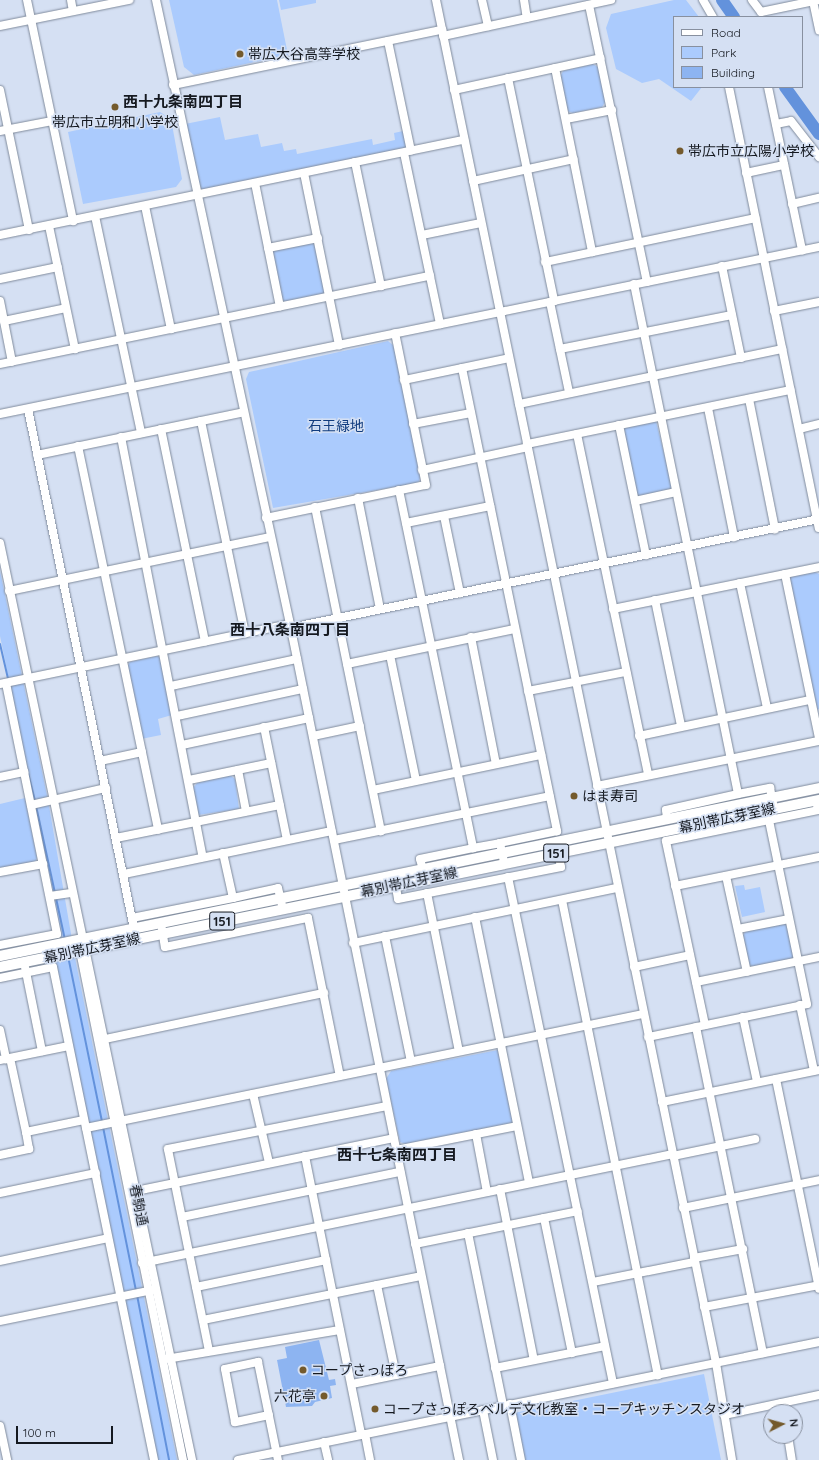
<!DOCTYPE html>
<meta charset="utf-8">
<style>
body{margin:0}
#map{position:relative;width:819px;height:1460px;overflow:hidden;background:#d5e0f3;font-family:Quicksand,"Noto Sans JP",sans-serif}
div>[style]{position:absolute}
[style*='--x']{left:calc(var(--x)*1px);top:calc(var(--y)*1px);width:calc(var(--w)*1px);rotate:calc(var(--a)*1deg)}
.green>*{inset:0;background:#abcbfd}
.stream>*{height:2px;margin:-1px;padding:0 1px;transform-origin:1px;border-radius:1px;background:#6392dc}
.river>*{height:12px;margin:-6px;padding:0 6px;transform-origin:6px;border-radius:6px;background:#6392dc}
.building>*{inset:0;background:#8db4f1}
.roads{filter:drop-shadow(0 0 1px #808b9c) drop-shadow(0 0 1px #808b9c)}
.minor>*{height:8px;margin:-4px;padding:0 4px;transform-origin:4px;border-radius:4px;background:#fff}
.major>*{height:10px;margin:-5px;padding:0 5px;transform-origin:5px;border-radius:5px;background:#fff}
.dots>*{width:11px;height:11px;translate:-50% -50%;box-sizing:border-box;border:2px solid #d5e0f3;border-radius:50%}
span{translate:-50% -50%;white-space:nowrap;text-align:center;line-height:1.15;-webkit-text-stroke:3px #d5e0f3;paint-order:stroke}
.shield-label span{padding:1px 3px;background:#d5e0f3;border:1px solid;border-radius:3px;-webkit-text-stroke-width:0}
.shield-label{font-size:13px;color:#151920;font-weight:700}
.poi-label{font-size:14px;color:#151920}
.left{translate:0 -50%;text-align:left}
.right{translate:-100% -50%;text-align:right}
.park-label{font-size:14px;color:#113c7f}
.street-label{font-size:14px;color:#151920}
.neighbourhood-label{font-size:15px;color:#151920;font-weight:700}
.legend{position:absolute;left:673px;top:16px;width:130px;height:72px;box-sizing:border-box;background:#d5e0f3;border:1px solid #88909f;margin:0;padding:5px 7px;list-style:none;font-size:12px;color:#151920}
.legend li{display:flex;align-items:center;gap:8px;height:20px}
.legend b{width:20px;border:1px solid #88909f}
.north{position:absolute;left:763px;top:1404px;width:40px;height:40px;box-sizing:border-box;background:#d5e0f3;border:1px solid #88909f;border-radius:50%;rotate:84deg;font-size:11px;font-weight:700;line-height:16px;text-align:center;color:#151920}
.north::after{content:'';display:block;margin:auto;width:14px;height:18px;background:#745a2c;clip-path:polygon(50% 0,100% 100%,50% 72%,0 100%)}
.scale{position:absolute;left:16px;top:1426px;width:97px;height:18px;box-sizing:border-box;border:2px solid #151920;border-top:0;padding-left:5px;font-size:12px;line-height:14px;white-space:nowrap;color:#151920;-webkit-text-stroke:3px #d5e0f3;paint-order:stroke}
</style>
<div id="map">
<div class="green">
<i style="clip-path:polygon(169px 0,277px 0,288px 55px,194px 75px,184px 67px)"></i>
<i style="clip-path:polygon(279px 0,316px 0,316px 3px,281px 10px)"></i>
<i style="clip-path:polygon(674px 0,686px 0,699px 17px,674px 17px,674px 87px,702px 87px,691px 101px,659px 79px,642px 83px,616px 69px,606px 28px,611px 14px)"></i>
<i style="clip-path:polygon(593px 64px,598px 67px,606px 101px,602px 107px,573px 113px,567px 111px,560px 77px,563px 71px)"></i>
<i style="clip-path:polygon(160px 112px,171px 119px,182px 179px,176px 187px,83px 204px,68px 132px)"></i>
<i style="clip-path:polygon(220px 117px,225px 140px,258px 134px,261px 147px,282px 143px,284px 151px,296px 149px,297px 154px,372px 139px,373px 145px,395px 140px,394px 133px,403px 131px,406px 148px,202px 191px,198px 189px,185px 124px)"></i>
<i style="clip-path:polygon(314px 242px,325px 291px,323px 295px,285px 303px,281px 300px,271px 254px,274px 250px)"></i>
<i style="clip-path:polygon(388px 341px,394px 346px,421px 476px,418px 483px,273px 508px,246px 379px,249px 372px)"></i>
<i style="clip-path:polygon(656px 421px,672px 486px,670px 490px,641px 497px,637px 495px,624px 434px,625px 427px)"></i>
<i style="clip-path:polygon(0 571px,48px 800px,76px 963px,177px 1460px,157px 1460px,54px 960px,65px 958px,0 636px)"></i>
<i style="clip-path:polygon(815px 572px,819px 574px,819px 709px,816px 710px,788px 583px,791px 576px)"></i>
<i style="clip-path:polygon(157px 656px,161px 658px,172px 715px,158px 719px,161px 735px,141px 739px,127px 667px,130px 662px)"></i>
<i style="clip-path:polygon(230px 775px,235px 779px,239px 809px,198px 815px,193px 788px,197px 783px)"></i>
<i style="clip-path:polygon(25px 798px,37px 858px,35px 862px,0 868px,0 804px)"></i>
<i style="clip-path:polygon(744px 885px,745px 890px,760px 887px,765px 912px,742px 917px,735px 886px)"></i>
<i style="clip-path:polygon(786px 922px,794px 959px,754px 967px,749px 965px,743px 936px,746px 930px)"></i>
<i style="clip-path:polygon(498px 1050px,513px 1123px,406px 1144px,400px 1142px,386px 1079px,391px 1071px)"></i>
<i style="clip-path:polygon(704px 1374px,721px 1460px,524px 1460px,514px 1413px)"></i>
</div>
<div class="stream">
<i style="--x:0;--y:644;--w:37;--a:77"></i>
<i style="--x:27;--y:769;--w:33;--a:76"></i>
<i style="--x:36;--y:806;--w:89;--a:77.7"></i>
<i style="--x:56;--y:898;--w:43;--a:77.9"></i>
<i style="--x:68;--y:956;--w:169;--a:78.4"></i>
<i style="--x:103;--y:1127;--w:167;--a:78.6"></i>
<i style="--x:137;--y:1295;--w:168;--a:79"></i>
</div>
<div class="river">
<i style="--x:722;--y:0;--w:21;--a:55"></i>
<i style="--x:785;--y:87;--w:58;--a:54.1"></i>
</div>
<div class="building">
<i style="clip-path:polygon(319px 1340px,329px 1380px,335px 1379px,336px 1385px,330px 1386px,332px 1398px,315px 1402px,312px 1406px,286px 1407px,277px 1360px,287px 1358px,285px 1347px)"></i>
</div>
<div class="roads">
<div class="minor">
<i style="--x:27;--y:0;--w:226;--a:78.2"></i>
<i style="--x:71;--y:0;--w:11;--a:80"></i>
<i style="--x:156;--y:0;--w:638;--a:77.88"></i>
<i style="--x:290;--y:624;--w:853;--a:78.57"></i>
<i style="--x:436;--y:0;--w:1391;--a:78.39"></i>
<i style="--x:716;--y:1363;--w:98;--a:80.6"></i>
<i style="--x:482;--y:0;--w:27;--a:77"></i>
<i style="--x:524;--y:0;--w:18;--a:81"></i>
<i style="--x:703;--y:0;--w:20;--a:60"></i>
<i style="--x:752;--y:0;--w:15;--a:53"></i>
<i style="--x:761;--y:12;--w:59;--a:-11.7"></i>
<i style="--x:813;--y:1;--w:30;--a:78"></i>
<i style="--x:589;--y:5;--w:283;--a:78.2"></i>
<i style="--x:0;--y:26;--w:132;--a:-11.4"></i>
<i style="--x:443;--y:36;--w:172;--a:-12.1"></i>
<i style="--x:388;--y:41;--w:112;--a:78.2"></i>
<i style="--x:555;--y:68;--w:188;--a:78.6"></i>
<i style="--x:508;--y:78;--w:228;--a:78.3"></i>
<i style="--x:173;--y:85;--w:275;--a:-11.6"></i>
<i style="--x:729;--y:87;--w:450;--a:78.5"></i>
<i style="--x:768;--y:87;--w:167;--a:78.2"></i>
<i style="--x:0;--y:90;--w:143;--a:78.3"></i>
<i style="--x:454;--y:90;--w:150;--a:-12.3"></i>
<i style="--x:566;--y:119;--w:47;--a:-11.1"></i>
<i style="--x:776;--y:124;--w:15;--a:-11"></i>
<i style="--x:791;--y:121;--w:46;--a:52.1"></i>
<i style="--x:0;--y:131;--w:53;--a:-10.9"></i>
<i style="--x:404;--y:153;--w:175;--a:78.1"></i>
<i style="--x:355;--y:162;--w:127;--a:78.2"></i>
<i style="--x:304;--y:173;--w:176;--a:78.5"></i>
<i style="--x:746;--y:173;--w:39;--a:-12"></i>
<i style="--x:473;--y:181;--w:103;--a:-12.3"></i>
<i style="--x:255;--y:183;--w:126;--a:78.6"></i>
<i style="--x:792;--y:204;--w:28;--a:-13"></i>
<i style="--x:145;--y:206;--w:126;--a:78.1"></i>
<i style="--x:95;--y:216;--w:222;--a:78"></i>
<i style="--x:49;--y:226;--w:126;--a:78.1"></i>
<i style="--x:0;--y:235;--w:474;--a:-11.6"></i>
<i style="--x:422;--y:235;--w:60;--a:-11.5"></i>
<i style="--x:268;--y:248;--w:51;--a:-11.3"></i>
<i style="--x:545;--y:262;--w:215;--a:-11.8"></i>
<i style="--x:722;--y:266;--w:94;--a:78.3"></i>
<i style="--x:0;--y:279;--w:59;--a:-11.7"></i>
<i style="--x:634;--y:284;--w:520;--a:78.47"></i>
<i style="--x:738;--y:794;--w:33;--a:-11"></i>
<i style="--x:770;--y:788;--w:20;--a:79"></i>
<i style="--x:0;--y:301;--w:62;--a:78.9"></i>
<i style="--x:550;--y:302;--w:92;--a:78.1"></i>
<i style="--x:774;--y:311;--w:46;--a:-11.3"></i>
<i style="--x:4;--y:321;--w:63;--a:-11.8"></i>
<i style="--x:560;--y:349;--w:175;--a:-11.2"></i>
<i style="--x:0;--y:364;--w:439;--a:-11.6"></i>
<i style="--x:462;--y:368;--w:473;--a:78.4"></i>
<i style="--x:557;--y:831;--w:58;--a:168.1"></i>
<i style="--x:500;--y:843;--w:19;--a:78"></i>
<i style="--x:404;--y:380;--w:107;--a:-11.8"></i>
<i style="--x:749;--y:399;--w:133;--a:78.7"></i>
<i style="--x:519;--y:404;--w:269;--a:-11.8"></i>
<i style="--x:708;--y:408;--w:132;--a:78.6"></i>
<i style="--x:28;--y:409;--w:531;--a:78.48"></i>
<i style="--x:0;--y:414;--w:836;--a:-11.53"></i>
<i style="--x:201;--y:421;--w:217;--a:78.3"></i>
<i style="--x:413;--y:424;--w:59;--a:-10.7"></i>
<i style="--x:619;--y:425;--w:133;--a:78.3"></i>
<i style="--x:161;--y:429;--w:217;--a:78.3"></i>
<i style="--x:799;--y:429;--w:21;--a:-14"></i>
<i style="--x:577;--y:434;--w:348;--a:78.2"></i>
<i style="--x:121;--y:437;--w:428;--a:79"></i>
<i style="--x:527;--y:444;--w:269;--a:-11.6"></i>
<i style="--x:78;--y:446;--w:392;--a:78.2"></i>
<i style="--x:37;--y:455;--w:211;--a:-11.7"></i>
<i style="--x:422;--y:470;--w:108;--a:-12.2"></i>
<i style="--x:399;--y:490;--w:366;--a:78.3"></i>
<i style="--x:473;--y:848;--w:27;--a:-10"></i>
<i style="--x:358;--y:498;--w:113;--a:78.8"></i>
<i style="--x:635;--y:501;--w:42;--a:-12.4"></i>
<i style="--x:315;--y:507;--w:331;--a:78.5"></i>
<i style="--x:444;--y:516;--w:79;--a:78.3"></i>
<i style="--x:266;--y:518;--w:163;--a:-11.7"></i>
<i style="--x:426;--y:485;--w:155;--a:-101.5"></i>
<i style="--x:406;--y:523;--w:86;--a:-11.4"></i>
<i style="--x:0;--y:543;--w:937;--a:78.17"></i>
<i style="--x:785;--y:574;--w:167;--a:78.3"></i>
<i style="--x:740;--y:583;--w:128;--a:77.8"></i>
<i style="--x:9;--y:591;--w:267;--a:-11.7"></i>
<i style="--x:655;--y:600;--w:129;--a:78.3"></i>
<i style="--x:613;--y:609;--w:210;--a:-11.5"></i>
<i style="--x:290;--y:628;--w:540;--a:-11.64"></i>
<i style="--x:471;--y:637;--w:129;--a:78.9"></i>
<i style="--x:390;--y:655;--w:128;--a:78.3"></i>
<i style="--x:347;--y:664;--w:171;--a:-11.8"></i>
<i style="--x:0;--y:684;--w:296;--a:-11.7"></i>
<i style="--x:171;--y:686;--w:129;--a:-12.1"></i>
<i style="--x:528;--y:691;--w:100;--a:-11"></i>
<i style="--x:177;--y:716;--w:129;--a:-12.1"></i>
<i style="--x:264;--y:727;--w:115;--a:78.5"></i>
<i style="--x:313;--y:736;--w:48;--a:-12"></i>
<i style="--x:639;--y:736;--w:175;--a:-11.9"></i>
<i style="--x:182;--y:745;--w:130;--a:-12"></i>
<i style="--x:100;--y:761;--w:43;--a:-12.1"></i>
<i style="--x:238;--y:770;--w:42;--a:79"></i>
<i style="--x:0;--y:777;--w:25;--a:-12"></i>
<i style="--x:189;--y:780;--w:84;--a:-11.7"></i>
<i style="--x:597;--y:786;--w:227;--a:-11.5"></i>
<i style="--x:373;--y:790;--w:172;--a:-11.8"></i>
<i style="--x:31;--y:805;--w:77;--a:-12.8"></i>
<i style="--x:667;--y:819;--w:9;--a:-96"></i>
<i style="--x:666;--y:810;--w:74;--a:-12.5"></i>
<i style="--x:116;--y:838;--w:167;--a:-11.4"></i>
<i style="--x:334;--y:840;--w:220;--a:-11.5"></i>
<i style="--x:223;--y:853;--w:46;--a:77.5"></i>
<i style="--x:233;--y:898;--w:46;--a:-12.5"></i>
<i style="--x:278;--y:888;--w:22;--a:77"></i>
<i style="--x:423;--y:870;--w:11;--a:-105"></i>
<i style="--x:420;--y:859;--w:54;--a:-11.7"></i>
<i style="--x:0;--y:872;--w:44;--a:-10.5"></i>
<i style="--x:124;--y:874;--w:212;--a:-11.7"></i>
<i style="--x:394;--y:876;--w:23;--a:80"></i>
<i style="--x:398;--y:899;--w:166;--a:-11.1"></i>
<i style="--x:561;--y:867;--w:14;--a:-102"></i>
<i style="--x:726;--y:876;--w:98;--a:77.7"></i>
<i style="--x:508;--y:877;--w:517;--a:78.28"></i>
<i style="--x:675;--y:886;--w:147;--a:-11.4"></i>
<i style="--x:427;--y:893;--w:161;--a:78.6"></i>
<i style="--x:50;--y:896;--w:21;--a:-8"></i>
<i style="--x:562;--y:900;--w:485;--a:78.6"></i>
<i style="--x:475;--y:917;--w:271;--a:78.5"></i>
<i style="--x:132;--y:918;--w:103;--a:-11.2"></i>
<i style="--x:162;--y:929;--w:18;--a:81"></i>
<i style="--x:165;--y:947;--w:146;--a:-11.5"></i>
<i style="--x:308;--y:918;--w:161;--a:78.6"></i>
<i style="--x:738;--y:929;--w:52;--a:-11.1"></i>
<i style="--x:385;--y:936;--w:128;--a:78.3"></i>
<i style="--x:353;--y:943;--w:270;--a:-11.8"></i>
<i style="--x:0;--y:945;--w:58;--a:-10.9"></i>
<i style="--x:57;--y:934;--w:256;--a:-101.5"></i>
<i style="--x:79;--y:946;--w:524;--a:78.56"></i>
<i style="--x:25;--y:967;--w:86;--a:78.6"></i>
<i style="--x:634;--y:967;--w:57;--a:-12.1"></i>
<i style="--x:0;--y:978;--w:54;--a:-11.7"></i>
<i style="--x:53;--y:967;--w:503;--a:78.42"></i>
<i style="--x:696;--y:982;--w:126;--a:-11.5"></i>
<i style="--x:800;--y:1005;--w:67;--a:78"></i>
<i style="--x:743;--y:1017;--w:66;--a:77.8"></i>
<i style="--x:705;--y:1025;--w:188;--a:-102"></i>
<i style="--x:666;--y:841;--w:155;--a:-11.5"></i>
<i style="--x:818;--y:810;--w:10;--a:-101"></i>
<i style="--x:696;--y:1027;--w:333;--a:78.4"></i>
<i style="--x:0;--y:1030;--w:30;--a:78"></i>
<i style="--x:648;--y:1037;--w:162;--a:-11.7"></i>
<i style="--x:807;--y:1004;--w:188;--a:-101.7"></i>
<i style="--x:105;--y:1039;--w:224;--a:-11.9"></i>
<i style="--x:10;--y:1058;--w:76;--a:77.8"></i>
<i style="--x:26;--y:1132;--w:59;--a:-11.7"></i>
<i style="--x:0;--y:1060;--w:70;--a:-11.5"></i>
<i style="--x:776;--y:1079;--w:214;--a:78.4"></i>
<i style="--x:253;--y:1094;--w:71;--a:76.9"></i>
<i style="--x:662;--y:1102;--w:160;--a:-11.5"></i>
<i style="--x:86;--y:1128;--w:569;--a:-11.57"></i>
<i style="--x:476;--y:1134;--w:59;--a:79.3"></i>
<i style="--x:396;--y:1150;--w:123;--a:-11.2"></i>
<i style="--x:0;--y:1155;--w:30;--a:-12"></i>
<i style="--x:29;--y:1149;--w:17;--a:-100"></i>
<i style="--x:305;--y:1156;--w:284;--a:78.6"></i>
<i style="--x:673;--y:1156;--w:84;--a:-11.7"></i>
<i style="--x:500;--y:1189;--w:174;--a:78.8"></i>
<i style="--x:131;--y:1192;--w:268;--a:-11.6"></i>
<i style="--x:0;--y:1193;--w:98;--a:-11.8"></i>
<i style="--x:683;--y:1208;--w:139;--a:-11.6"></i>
<i style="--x:182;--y:1217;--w:223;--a:-11.7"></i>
<i style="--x:544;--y:1218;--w:138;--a:78.3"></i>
<i style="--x:468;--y:1233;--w:176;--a:78.5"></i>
<i style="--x:415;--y:1244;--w:166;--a:-11.4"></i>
<i style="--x:694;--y:1258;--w:50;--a:-10.4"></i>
<i style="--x:0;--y:1261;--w:110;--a:-12"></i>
<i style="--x:142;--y:1263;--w:542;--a:-11.6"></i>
<i style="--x:593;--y:1282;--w:103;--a:-11.2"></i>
<i style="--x:377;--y:1285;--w:92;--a:78.1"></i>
<i style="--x:196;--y:1287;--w:133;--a:-11.7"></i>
<i style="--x:704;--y:1307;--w:117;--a:-10.8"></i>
<i style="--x:203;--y:1320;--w:222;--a:-11.4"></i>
<i style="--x:0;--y:1321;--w:155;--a:-11.5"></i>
<i style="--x:209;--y:1351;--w:206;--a:-101.5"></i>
<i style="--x:168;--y:1149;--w:223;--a:-11.1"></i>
<i style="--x:166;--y:1359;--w:176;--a:-9.5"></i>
<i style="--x:495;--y:1368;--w:112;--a:-11.3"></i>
<i style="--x:352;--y:1384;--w:90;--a:-11.6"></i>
<i style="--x:781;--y:1403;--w:9;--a:77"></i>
<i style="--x:510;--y:1404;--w:57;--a:78.9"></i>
<i style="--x:483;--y:1410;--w:51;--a:78.7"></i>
<i style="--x:269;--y:1415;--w:35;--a:168"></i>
<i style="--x:235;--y:1422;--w:54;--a:-100.7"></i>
<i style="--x:225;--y:1369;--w:34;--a:-12"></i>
<i style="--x:258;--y:1362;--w:100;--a:78.5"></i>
<i style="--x:724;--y:1415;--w:97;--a:-11.9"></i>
<i style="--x:0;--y:1426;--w:35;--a:78"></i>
<i style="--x:365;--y:1434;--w:26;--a:79"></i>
<i style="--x:788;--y:1436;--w:24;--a:81"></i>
<i style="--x:324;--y:1442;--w:18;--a:77"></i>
<i style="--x:238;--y:1460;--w:593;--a:-11.48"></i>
</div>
<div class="major">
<i style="--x:0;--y:956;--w:836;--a:-11.59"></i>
<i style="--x:0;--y:967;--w:836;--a:-11.53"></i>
</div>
</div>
<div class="dots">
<i style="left:240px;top:54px;background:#745a2c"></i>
<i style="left:115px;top:107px;background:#745a2c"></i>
<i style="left:680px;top:151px;background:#745a2c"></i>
<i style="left:574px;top:796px;background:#745a2c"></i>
<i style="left:303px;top:1370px;background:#745a2c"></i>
<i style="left:324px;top:1396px;background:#745a2c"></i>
<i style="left:375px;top:1409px;background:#745a2c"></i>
</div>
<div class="shield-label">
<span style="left:556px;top:853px">151</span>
<span style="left:222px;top:921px">151</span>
</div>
<div class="poi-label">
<span class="left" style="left:248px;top:54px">帯広大谷高等学校</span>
<span style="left:115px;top:122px">帯広市立明和小学校</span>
<span class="left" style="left:688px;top:151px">帯広市立広陽小学校</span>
<span class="left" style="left:582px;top:796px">はま寿司</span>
<span class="left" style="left:311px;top:1370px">コープさっぽろ</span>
<span class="right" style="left:316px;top:1396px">六花亭</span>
<span class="left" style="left:383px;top:1409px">コープさっぽろベルデ文化教室・コープキッチンスタジオ</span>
</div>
<div class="park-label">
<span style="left:336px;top:426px">石王緑地</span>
</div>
<div class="street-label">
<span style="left:727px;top:818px;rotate:-12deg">幕別帯広芽室線</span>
<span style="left:409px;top:882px;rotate:-12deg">幕別帯広芽室線</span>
<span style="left:92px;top:948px;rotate:-12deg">幕別帯広芽室線</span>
<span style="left:139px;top:1205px;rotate:78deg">春駒通</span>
</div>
<div class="neighbourhood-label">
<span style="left:183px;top:102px">西十九条南四丁目</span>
<span style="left:290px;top:630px">西十八条南四丁目</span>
<span style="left:397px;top:1155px">西十七条南四丁目</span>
</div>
<ul class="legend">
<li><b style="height:5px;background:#fff"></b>Road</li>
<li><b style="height:11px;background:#abcbfd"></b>Park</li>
<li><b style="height:11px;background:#8db4f1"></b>Building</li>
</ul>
<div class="north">N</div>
<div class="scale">100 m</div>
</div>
